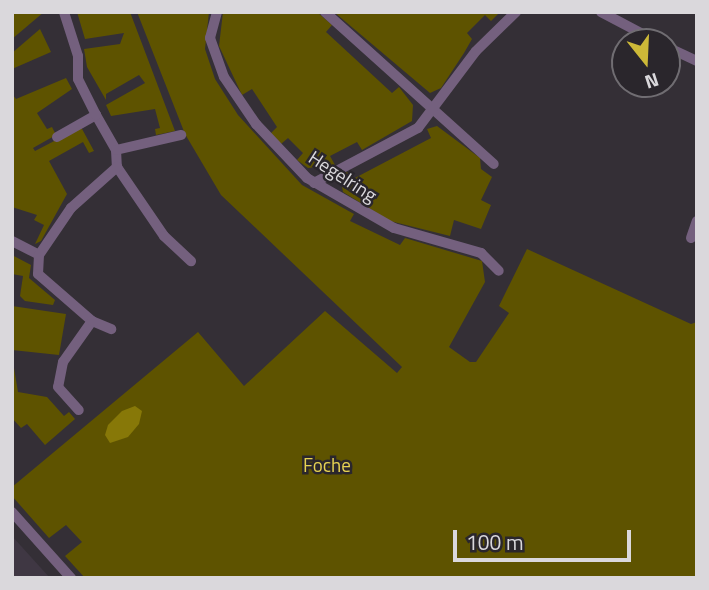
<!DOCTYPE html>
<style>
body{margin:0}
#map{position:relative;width:709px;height:590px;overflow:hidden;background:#342f36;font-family:"Titillium Web",sans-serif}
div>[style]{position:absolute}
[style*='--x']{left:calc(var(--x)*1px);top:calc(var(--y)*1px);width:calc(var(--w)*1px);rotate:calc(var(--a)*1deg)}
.built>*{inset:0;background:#3f3743}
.green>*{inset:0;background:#5e5300}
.water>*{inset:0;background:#877808}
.minor>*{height:10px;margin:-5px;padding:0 5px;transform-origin:5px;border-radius:5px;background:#74607e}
span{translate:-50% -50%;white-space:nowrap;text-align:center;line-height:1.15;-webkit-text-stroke:5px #2a262c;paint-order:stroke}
.street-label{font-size:19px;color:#dad8dc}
.park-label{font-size:19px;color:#e6d252}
.frame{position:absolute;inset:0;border:14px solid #dad8dc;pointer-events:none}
.north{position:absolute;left:611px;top:28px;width:70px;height:70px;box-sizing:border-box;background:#2a262c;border:2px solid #706d72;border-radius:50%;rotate:162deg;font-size:19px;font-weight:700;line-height:28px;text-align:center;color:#dad8dc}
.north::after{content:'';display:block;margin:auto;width:24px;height:32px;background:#cdb938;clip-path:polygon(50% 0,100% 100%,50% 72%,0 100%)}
.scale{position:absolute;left:453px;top:530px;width:178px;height:32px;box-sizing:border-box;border:4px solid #dad8dc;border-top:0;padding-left:9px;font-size:21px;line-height:24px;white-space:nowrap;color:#dad8dc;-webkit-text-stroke:5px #2a262c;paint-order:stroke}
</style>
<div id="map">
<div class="built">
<i style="clip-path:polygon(12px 536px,50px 578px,12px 578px)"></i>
</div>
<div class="green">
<i style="clip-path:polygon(12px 12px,44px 12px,12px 39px)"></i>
<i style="clip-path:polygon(77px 12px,130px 12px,175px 131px,156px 135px,155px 129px,160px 128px,155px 109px,111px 116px,106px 105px,145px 83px,139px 75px,106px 94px,106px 100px,87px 67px,84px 49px,120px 44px,124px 33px,85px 39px)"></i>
<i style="clip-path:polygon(137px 12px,209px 12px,205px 49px,215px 79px,238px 115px,302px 185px,354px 214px,350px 221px,400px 245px,405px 238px,482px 261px,485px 282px,449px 347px,470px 362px,476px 362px,509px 313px,499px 306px,527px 249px,691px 324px,697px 322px,697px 578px,85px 578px,65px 556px,82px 542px,66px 525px,49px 538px,12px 496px,12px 487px,198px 332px,244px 386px,325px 311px,397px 373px,402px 367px,221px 195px,185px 134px)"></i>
<i style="clip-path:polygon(223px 12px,317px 12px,332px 25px,326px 32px,392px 93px,399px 87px,413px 105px,412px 121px,362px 150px,357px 142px,330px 156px,335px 165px,308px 168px,297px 160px,303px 153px,288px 138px,281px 144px,270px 134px,277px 127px,252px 89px,242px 95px,219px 46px)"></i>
<i style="clip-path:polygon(334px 12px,500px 12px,491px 21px,485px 15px,467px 33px,472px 39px,464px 53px,441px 88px,430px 93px)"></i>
<i style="clip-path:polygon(40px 29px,51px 52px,12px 69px,12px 53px)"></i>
<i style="clip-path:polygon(66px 78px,72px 89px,37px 113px,47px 129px,52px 127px,56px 135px,33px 148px,35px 151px,81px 127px,94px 151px,89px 153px,83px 142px,49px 161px,67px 194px,41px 241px,35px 244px,44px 225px,34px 220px,37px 215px,12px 207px,12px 94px,16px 99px)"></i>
<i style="clip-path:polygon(437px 126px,480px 158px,481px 169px,492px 177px,481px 200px,491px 205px,481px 229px,454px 220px,450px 236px,390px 221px,343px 192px,340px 176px,347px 172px,351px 180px,431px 138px,427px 129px)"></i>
<i style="clip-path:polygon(12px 255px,31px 265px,29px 278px,55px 300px,53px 305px,25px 301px,20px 296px,23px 276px,12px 274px)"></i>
<i style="clip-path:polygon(12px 306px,66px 314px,59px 355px,12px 350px)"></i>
<i style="clip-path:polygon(12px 356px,18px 392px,47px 397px,64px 416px,69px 412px,75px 419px,45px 445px,27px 424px,21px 428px,12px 418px)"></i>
</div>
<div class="water">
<i style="clip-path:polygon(135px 406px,142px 411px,139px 424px,128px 437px,110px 443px,105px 435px,108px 425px,122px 411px)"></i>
</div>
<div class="minor">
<i style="--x:217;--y:12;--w:27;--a:105"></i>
<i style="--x:210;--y:38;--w:41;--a:70.3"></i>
<i style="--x:224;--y:77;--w:57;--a:55.8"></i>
<i style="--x:256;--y:124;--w:74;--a:46.6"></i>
<i style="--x:307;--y:178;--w:100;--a:29.9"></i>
<i style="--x:394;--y:228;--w:91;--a:16"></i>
<i style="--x:481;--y:253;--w:25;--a:45"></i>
<i style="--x:325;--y:12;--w:227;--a:42"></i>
<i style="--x:601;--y:12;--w:64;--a:27.8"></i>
<i style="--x:667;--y:47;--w:33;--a:25"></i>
<i style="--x:96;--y:115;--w:40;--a:60.3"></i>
<i style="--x:116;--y:150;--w:17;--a:87"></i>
<i style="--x:117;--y:167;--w:83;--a:55.7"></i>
<i style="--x:164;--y:236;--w:37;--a:43"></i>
<i style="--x:57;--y:137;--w:45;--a:-29.4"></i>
<i style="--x:96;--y:115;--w:40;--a:-116.6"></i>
<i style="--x:78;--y:79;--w:23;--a:-90"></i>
<i style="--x:78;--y:56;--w:46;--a:-107.7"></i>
<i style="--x:116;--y:150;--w:67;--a:-13"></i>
<i style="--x:314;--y:183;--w:118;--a:-27.9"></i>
<i style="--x:418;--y:128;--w:96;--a:-53"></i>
<i style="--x:476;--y:51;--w:56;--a:-44.3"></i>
<i style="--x:691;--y:238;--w:18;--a:-71"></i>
<i style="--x:12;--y:241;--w:30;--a:27"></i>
<i style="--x:39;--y:255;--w:19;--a:93"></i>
<i style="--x:38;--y:274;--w:72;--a:41"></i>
<i style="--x:92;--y:321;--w:50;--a:125.3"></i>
<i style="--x:63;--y:362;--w:25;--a:101"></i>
<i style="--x:58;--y:387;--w:31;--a:48"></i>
<i style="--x:39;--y:255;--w:57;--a:-55.8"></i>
<i style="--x:71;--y:208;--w:62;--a:-41.7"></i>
<i style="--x:92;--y:321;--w:21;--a:23"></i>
<i style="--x:12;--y:512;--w:89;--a:48.2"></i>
</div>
<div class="street-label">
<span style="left:343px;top:176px;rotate:33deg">Hegelring</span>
</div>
<div class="park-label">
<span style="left:327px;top:465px">Foche</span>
</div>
<div class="frame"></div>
<div class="north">N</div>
<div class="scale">100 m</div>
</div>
